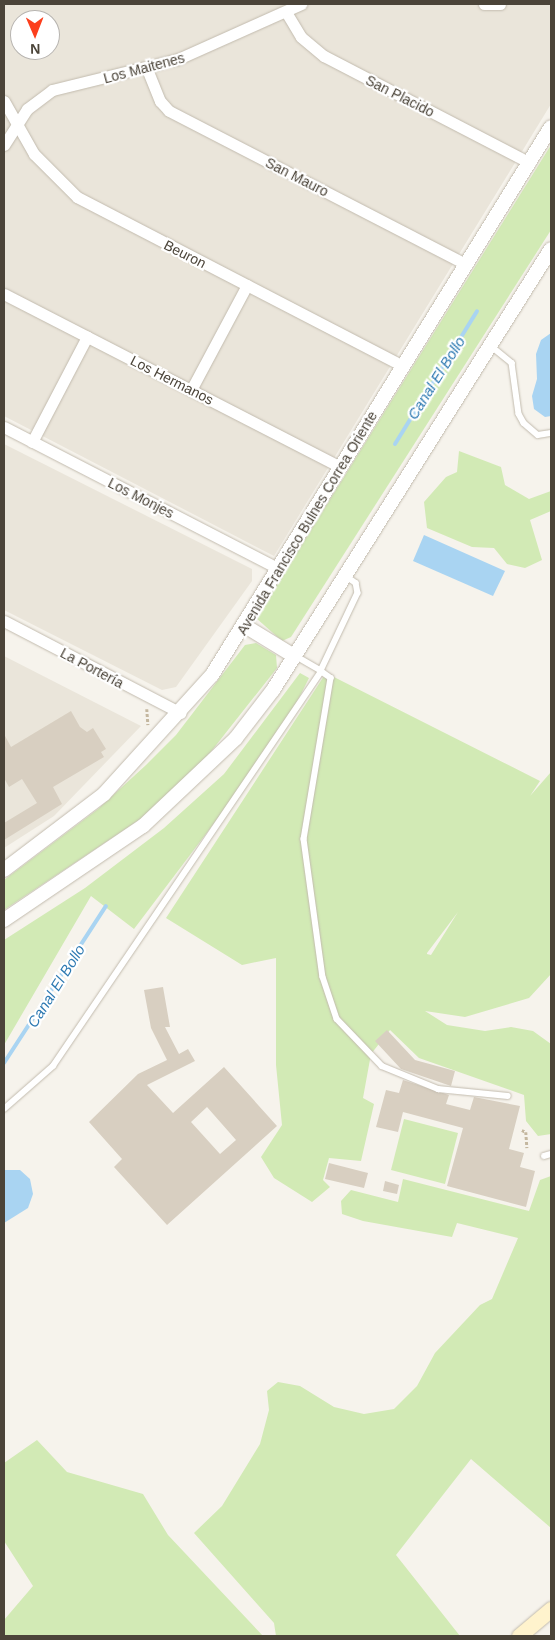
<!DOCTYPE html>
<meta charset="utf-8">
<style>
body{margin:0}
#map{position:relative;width:555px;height:1640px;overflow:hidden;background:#f6f3ec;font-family:Arial,sans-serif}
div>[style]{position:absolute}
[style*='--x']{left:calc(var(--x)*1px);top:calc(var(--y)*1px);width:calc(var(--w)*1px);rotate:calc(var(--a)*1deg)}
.residential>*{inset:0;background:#eae5da}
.green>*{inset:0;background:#d2eab5}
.water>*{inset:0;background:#a9d4f2}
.stream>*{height:4px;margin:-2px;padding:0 2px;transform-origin:2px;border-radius:2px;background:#a9d4f2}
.building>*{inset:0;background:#d8cfc1}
.path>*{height:2.5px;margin-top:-1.25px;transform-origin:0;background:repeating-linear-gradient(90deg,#c4b79f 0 2.5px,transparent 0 5px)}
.roads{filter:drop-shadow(0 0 1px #c2bbae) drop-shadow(0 0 1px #c2bbae)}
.service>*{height:5.5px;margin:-2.75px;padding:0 2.75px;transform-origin:2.75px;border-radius:2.75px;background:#fff}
.minor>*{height:11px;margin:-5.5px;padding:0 5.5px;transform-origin:5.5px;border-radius:5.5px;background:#fff}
.tertiary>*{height:14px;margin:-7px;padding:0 7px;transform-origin:7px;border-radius:7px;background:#fff}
.secondary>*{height:15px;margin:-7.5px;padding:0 7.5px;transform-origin:7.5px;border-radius:7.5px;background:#fff3cd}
span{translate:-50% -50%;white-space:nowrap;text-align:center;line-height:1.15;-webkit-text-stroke:4.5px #fff;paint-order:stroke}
.street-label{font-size:14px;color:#4b4439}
.water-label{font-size:15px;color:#2e7ab2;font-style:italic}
.frame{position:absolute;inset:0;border:5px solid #4b4439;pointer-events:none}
.north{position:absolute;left:10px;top:10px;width:50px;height:50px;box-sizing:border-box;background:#fff;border:1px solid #b7b4b0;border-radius:50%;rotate:179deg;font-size:14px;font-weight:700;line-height:20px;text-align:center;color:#4b4439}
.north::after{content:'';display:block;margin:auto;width:18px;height:22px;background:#fc3f1d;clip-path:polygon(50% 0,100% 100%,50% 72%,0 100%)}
</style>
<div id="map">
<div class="residential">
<i style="clip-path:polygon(evenodd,4px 4px,551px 4px,551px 104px,274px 556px,4px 416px,4px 4px,20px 20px,50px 20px,50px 50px,20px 50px,20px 20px)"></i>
<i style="clip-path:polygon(4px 444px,252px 569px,252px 581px,176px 687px,162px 690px,4px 610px)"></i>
<i style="clip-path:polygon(4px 656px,141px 726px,54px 816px,4px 848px)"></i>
</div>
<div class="green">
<i style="clip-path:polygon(551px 145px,551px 230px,291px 637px,282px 641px,256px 618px)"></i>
<i style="clip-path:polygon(459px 451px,501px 467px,505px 485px,529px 499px,551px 491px,551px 511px,530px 520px,542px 560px,525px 568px,507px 564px,494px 548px,472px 547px,427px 528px,424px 502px,446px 477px,457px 472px)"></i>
<i style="clip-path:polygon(256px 643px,276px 655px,277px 668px,202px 763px,142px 818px,4px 910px,4px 880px,98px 809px,146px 765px,176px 735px,245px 645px)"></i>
<i style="clip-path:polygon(300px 673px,309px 678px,280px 736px,134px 929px,91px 896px,4px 1045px,4px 940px,85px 888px,164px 828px,224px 774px)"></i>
<i style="clip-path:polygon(evenodd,326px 673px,540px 781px,530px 796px,551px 772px,551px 974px,529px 998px,465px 1017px,425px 1011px,447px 1025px,485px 1031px,511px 1027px,533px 1031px,551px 1044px,551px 1134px,538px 1136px,526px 1121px,524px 1095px,419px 1058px,390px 1030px,371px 1054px,363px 1098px,374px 1104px,361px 1161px,329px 1158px,323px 1180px,330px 1187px,312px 1202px,274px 1178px,261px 1157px,282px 1125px,276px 1065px,276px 958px,242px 965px,166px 918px,326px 673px,458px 912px,431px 955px,427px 954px,427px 953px,458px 912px)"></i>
<i style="clip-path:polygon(404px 1119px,458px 1133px,445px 1184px,391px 1170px)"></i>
<i style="clip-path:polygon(551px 1176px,551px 1528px,471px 1459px,396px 1555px,460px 1636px,276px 1636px,274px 1623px,194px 1533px,222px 1506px,260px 1444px,269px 1410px,267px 1391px,278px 1382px,300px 1386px,334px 1407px,364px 1414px,394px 1409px,417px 1386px,435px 1353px,480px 1305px,492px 1299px,518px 1238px,457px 1223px,452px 1237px,363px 1221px,342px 1214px,341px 1201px,351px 1190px,398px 1202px,403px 1179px,529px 1211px,540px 1180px)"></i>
<i style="clip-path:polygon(37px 1440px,67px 1472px,143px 1494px,168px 1535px,263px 1636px,4px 1636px,4px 1620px,33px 1586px,4px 1541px,4px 1463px)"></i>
</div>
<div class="water">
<i style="clip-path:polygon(551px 333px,551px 416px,545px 417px,534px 409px,532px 396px,537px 379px,536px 354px,541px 340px)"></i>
<i style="clip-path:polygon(424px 535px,505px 571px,493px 596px,413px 561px)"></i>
<i style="clip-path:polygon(4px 1170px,20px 1170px,30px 1179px,33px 1194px,28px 1208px,4px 1223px)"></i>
</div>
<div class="stream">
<i style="--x:395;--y:444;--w:156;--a:-58.3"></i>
<i style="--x:4;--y:1063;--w:187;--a:-57"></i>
</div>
<div class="building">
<i style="clip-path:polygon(71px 711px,80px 727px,87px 732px,93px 728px,106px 749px,101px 752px,104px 757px,53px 787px,62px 804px,4px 840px,4px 823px,37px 803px,22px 779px,9px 787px,4px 778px,4px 734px,11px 747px)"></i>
<i style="clip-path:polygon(evenodd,163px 987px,170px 1027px,165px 1027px,179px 1054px,188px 1049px,195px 1061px,147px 1085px,173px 1113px,224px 1067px,277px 1126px,167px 1225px,114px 1167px,122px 1159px,89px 1122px,138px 1074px,167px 1060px,151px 1028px,144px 990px,163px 987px,207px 1107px,236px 1140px,220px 1154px,191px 1122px,207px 1107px)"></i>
<i style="clip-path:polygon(387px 1030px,415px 1060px,455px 1071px,451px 1086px,401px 1069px,375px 1041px)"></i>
<i style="clip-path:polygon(403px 1080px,449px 1095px,446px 1104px,470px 1110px,474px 1097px,520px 1106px,509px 1149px,524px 1153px,520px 1167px,535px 1171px,526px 1207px,447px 1186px,463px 1128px,403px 1112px,398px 1132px,376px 1127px,386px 1090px,399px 1093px)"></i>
<i style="clip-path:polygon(329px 1163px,368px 1173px,364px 1188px,325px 1179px)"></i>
<i style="clip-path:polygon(385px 1181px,399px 1185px,397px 1194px,383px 1191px)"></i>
</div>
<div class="path">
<i style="--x:147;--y:709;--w:16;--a:86"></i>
<i style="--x:522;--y:1130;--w:4;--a:27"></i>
<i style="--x:526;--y:1132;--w:16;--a:86"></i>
</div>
<div class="roads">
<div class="service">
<i style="--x:491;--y:346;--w:27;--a:39"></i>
<i style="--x:512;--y:363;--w:51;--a:82.2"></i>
<i style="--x:519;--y:414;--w:10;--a:61"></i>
<i style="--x:524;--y:423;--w:18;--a:41"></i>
<i style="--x:538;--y:435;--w:13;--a:-9"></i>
<i style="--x:346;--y:576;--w:12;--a:35"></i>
<i style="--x:356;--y:583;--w:10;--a:79"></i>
<i style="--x:358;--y:593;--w:86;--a:115.4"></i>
<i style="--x:321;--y:671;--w:12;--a:35"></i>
<i style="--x:331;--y:678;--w:163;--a:99.5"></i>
<i style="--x:304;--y:839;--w:139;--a:82.2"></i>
<i style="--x:323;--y:977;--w:44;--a:71.6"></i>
<i style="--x:337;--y:1019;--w:65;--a:46.2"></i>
<i style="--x:382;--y:1066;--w:61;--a:22.3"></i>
<i style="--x:438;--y:1089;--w:70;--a:5.7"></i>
<i style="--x:4;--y:1109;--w:65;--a:-41.3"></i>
<i style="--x:53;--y:1066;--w:477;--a:-55.8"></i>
<i style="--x:321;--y:671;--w:30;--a:-150"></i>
<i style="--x:544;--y:1156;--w:7;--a:-16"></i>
</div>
<div class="minor">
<i style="--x:484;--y:4;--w:16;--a:0"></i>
<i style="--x:286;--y:12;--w:29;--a:59"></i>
<i style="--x:301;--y:37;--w:30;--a:40"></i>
<i style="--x:324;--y:56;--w:232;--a:27.4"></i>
<i style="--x:147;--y:69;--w:35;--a:68"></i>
<i style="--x:160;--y:101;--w:13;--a:48"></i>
<i style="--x:169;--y:111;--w:335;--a:27.3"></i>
<i style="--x:4;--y:101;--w:61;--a:60.5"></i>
<i style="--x:34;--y:154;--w:61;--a:45"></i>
<i style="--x:77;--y:197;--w:367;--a:27.4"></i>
<i style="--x:4;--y:145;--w:43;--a:-57.4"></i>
<i style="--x:27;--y:109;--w:31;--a:-37"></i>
<i style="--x:52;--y:90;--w:130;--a:-13.8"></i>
<i style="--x:178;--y:59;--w:135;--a:-24.1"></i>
<i style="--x:4;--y:294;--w:378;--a:27.2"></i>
<i style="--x:191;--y:390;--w:119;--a:-61.9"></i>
<i style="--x:4;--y:427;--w:309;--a:27.3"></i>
<i style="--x:32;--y:442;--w:119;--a:-62.4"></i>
<i style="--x:4;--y:621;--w:199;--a:27.5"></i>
</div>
<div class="tertiary">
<i style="--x:245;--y:626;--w:57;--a:31.5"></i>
<i style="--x:4;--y:870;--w:126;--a:-37.2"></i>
<i style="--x:104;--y:794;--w:161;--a:-47.8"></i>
<i style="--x:212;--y:675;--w:644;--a:-58.26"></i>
<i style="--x:4;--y:920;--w:168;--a:-34.1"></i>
<i style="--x:143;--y:826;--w:128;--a:-43.4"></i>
<i style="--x:236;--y:738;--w:61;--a:-52.4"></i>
<i style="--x:273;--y:690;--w:521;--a:-57.77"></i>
</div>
<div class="secondary">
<i style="--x:519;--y:1636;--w:42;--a:-40.2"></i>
</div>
</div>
<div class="street-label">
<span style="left:144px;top:68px;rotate:-15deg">Los Maitenes</span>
<span style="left:400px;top:96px;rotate:27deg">San Placido</span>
<span style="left:297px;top:177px;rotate:27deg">San Mauro</span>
<span style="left:185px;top:254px;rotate:27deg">Beuron</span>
<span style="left:172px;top:380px;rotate:27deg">Los Hermanos</span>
<span style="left:141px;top:498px;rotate:27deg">Los Monjes</span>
<span style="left:307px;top:523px;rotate:-59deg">Avenida Francisco Bulnes Correa Oriente</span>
<span style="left:92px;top:668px;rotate:28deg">La Portería</span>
</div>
<div class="water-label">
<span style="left:436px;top:378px;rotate:-58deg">Canal El Bollo</span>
<span style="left:56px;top:986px;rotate:-58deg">Canal El Bollo</span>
</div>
<div class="frame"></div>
<div class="north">N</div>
</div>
